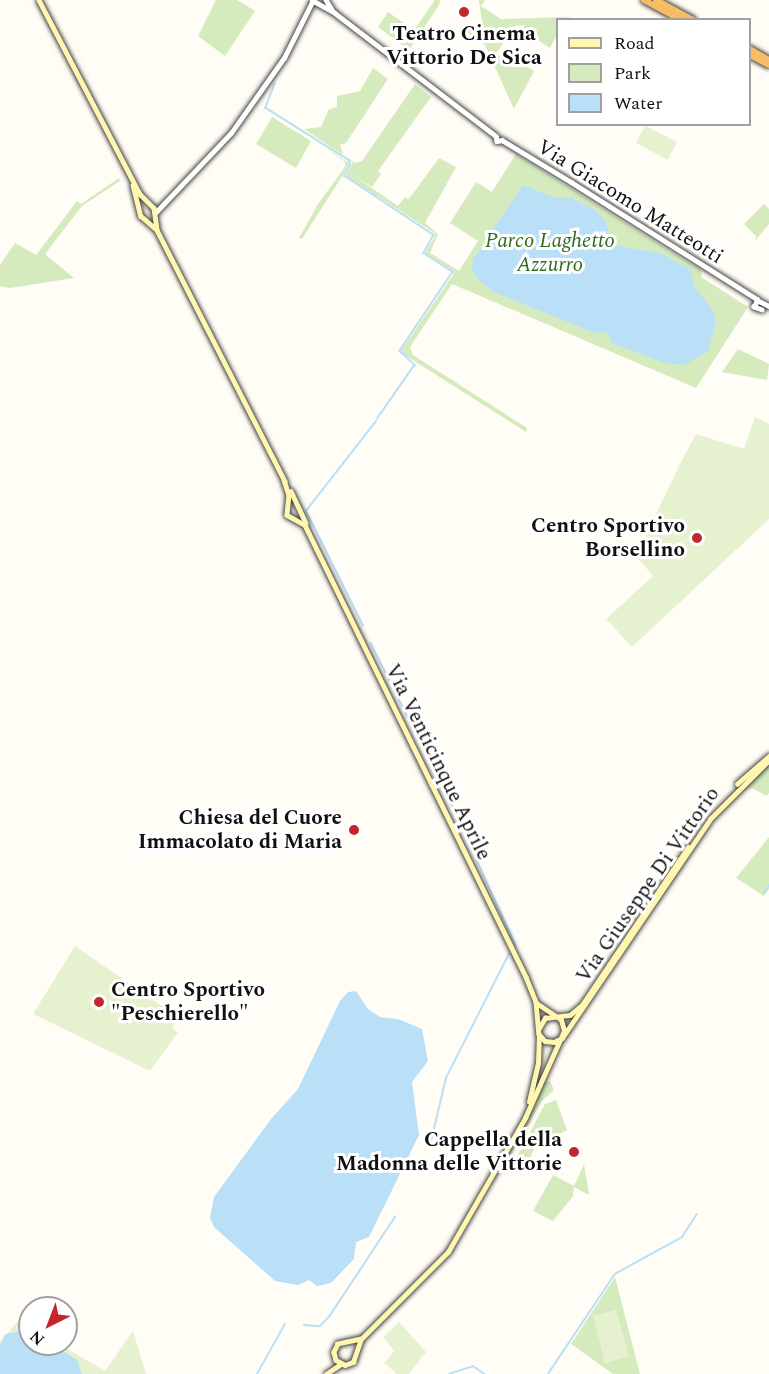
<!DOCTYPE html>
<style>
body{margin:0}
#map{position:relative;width:769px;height:1374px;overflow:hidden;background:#fffdf5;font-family:Spectral,serif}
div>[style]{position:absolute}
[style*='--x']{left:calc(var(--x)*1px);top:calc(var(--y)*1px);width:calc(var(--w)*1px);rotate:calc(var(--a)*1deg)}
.green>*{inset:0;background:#d5ebbd}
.pitch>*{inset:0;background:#e6f2cf}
.water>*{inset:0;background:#b9e0f7}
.stream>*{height:1.5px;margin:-0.75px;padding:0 0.75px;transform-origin:0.75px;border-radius:0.75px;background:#b9e0f7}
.roads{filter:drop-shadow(0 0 2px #444) drop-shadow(0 0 2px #444)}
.tertiary>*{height:4.5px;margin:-2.25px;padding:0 2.25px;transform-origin:2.25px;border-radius:2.25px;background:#fff}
.secondary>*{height:4.5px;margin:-2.25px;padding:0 2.25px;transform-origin:2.25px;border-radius:2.25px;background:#fff6b0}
.trunk>*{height:6px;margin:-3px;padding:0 3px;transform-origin:3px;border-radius:3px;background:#f7bc64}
.dots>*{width:16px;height:16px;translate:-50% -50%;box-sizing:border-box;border:3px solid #fff;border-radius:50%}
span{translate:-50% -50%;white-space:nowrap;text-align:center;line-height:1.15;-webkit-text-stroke:6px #fff;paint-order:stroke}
.poi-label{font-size:21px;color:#111;font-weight:700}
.right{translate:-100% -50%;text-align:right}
.left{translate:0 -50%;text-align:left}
.street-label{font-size:21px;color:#111}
.park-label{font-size:21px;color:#2f6b1f;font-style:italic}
.legend{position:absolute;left:556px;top:18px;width:195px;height:108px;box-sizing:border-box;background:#fff;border:2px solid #a0a0a0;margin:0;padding:8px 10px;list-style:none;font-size:18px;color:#111}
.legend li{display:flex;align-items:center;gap:12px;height:30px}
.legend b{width:30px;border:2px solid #a0a0a0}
.north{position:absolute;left:18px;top:1296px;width:60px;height:60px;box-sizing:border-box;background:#fff;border:2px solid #a0a0a0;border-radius:50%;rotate:222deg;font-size:16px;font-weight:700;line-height:24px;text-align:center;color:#111}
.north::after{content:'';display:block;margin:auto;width:21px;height:27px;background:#c4262e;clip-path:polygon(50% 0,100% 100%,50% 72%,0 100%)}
</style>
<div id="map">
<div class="green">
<i style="clip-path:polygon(216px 0,237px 0,255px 11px,225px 56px,198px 36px)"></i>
<i style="clip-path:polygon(435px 0,440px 0,439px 5px,409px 50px,378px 27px,388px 12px,414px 30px)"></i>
<i style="clip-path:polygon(479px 0,485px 0,481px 6px,501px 19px,572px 17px,558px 20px,557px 35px,550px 48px,522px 30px,525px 25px,514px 26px,496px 54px,504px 59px,507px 54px,534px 71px,514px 109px,485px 45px,463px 30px,466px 26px,482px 22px)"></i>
<i style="clip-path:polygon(373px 68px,388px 79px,346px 143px,340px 145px,343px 155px,304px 129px,321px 127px,329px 109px,337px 107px,337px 96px,360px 91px)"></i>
<i style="clip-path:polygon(415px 84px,431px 97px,378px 171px,381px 174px,372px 187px,350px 173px,398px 206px,405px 197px,409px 199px,439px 158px,456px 167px,425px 223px,438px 234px,430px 253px,459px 271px,478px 241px,450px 223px,476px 182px,492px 192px,516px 154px,702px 271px,701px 277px,748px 307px,696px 388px,452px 284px,410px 347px,413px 355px,527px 428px,526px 432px,400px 352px,455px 272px,425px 253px,436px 234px,346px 176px,353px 163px,344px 155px,355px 163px,362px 161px)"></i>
<i style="clip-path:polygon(272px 117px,311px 141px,296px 168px,256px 144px)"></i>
<i style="clip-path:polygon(317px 142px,350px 164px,302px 239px,299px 238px,318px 204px,345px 167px,345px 162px)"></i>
<i style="clip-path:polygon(119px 178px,120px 181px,82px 206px,45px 254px,74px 278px,10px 288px,0 286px,0 265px,15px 243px,36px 255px,77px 201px,81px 204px)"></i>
<i style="clip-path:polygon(764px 204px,769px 209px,769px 224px,755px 241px,756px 236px,744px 224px)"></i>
<i style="clip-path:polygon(738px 349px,769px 364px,767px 380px,722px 372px)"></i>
<i style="clip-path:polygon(769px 764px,769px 793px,766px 796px,752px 788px,743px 791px)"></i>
<i style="clip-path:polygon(769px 837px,769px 889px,764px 896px,736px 878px)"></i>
<i style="clip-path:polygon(550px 1081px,554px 1090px,542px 1101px,493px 1185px,543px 1083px)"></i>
<i style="clip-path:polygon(556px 1100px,567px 1130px,549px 1139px,545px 1135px,539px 1138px,529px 1161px,518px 1155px,545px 1104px)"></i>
<i style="clip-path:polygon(584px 1164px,589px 1195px,574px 1187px,573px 1196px,553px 1221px,533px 1211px,553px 1175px,574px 1186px)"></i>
<i style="clip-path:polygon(615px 1277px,640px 1374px,613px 1374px,571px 1344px)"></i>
</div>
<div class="pitch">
<i style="clip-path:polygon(645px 126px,677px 142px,668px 160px,636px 143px)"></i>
<i style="clip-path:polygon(755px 417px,769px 424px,769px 519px,632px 647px,606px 619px,653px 576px,636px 556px,680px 464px,696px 434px,744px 449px)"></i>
<i style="clip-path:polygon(75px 946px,179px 1018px,172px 1028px,178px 1032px,150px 1071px,33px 1014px)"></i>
<i style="clip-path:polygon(616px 1310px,629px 1356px,605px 1363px,593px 1316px)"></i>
<i style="clip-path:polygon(18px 1321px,30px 1327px,30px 1344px,59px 1344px,105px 1371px,133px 1331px,146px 1374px,0 1374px,0 1342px)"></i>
<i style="clip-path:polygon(399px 1322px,426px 1352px,409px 1374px,397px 1374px,384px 1363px,394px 1351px,383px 1337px)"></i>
</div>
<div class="water">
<i style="clip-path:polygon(523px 185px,554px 197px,571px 198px,594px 209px,607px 223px,610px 244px,663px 254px,691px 270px,694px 286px,713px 311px,716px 323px,708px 351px,684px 365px,665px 363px,612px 343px,607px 332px,595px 333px,494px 292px,480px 282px,472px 270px,473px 260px)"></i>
<i style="clip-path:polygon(356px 991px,368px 1009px,380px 1017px,398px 1019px,422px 1029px,428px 1061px,412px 1082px,419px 1135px,369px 1237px,356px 1242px,354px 1259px,331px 1283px,317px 1286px,309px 1280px,298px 1285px,275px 1281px,214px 1227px,210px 1218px,214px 1197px,271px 1119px,298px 1089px,340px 1001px,348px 992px)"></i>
<i style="clip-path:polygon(22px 1331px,30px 1334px,30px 1344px,52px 1344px,77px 1360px,82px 1374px,0 1374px,0 1346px,5px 1334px)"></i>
</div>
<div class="stream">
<i style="--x:275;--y:84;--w:26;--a:111"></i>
<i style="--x:266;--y:108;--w:98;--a:32.1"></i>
<i style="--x:349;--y:160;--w:5;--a:68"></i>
<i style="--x:351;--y:165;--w:13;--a:119"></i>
<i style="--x:345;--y:176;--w:107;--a:33.5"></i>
<i style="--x:434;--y:235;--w:21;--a:119"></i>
<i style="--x:424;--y:253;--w:35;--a:33"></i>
<i style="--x:453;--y:272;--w:95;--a:123.9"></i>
<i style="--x:400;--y:351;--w:21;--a:43"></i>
<i style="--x:415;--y:365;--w:65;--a:124.9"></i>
<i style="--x:363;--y:626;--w:128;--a:-116.4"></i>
<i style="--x:306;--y:511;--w:114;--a:-52.1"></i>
<i style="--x:371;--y:643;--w:186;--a:63.4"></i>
<i style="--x:458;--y:819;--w:139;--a:65.3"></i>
<i style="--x:764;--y:893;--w:9;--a:-58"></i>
<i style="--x:430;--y:1146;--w:70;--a:-76.8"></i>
<i style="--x:446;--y:1078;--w:139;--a:-63.1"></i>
<i style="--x:304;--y:1325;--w:16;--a:4"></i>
<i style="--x:320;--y:1326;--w:13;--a:-45"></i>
<i style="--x:329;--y:1317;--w:120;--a:-56.6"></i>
<i style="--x:257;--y:1374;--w:57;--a:-60.8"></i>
<i style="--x:449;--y:1374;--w:25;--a:-18"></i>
<i style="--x:473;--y:1366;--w:14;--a:34"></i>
<i style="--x:548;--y:1374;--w:120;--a:-56.2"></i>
<i style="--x:615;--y:1274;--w:77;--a:-28.9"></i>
<i style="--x:682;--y:1237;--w:27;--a:-57"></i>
</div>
<div class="roads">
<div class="tertiary">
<i style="--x:312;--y:0;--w:26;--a:29"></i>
<i style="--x:335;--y:13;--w:203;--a:37.4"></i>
<i style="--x:496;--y:136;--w:5;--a:79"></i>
<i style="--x:497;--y:141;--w:5;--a:-11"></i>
<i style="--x:502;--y:140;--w:81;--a:31.3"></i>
<i style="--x:571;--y:182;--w:220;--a:32.2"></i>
<i style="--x:326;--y:0;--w:13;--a:58"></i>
<i style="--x:155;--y:213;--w:110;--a:-46.5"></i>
<i style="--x:231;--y:133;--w:92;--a:-54.8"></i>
<i style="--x:284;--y:58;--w:63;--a:-63.4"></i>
<i style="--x:762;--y:310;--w:9;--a:-159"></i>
<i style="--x:754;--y:307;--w:8;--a:-67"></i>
<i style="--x:757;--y:300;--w:13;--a:27"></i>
</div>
<div class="secondary">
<i style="--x:39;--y:0;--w:219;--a:62.5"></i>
<i style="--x:140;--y:194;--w:20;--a:45"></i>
<i style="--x:154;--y:208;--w:22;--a:82"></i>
<i style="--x:157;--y:230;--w:282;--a:63"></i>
<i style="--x:133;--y:185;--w:32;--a:76"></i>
<i style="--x:141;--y:216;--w:18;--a:41"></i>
<i style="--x:284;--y:480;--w:16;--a:72"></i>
<i style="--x:289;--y:495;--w:20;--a:96"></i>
<i style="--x:287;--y:515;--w:21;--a:29"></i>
<i style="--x:305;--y:525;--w:503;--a:63.94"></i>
<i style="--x:526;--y:977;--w:27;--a:68"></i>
<i style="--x:536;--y:1002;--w:32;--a:85"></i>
<i style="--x:539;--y:1034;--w:9;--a:49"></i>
<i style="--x:545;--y:1041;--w:9;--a:6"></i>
<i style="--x:554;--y:1042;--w:9;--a:-27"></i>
<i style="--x:562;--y:1038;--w:264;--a:-55.9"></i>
<i style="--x:710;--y:819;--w:83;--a:-45"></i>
<i style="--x:291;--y:491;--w:35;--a:65"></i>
<i style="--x:737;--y:784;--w:43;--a:-41.2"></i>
<i style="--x:539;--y:1028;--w:12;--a:-59"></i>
<i style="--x:545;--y:1018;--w:25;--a:-7"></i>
<i style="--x:570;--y:1015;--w:16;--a:-40"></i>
<i style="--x:582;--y:1005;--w:190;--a:-56.1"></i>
<i style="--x:529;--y:1102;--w:40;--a:-77"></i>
<i style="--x:538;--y:1063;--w:27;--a:-88"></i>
<i style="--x:361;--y:1339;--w:24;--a:168"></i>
<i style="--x:338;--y:1344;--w:9;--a:117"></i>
<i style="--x:334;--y:1352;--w:8;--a:76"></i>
<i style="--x:336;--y:1360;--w:10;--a:29"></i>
<i style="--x:345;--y:1365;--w:9;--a:-21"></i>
<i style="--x:353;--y:1362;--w:24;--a:-71"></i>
<i style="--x:361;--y:1339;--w:123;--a:-45"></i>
<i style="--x:448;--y:1252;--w:155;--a:-60.1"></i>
<i style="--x:525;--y:1118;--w:95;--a:-65.9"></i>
<i style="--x:564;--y:1031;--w:11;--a:-105"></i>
<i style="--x:561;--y:1020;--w:30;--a:-146"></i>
<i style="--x:326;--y:1374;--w:18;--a:-34"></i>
</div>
<div class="trunk">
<i style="--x:644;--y:0;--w:42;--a:28.4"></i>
<i style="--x:656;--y:0;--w:42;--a:28.4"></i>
<i style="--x:750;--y:49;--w:22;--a:30"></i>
<i style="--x:750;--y:55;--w:21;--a:28"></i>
</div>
</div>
<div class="dots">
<i style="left:464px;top:12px;background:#c4262e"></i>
<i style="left:697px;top:538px;background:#c4262e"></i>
<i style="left:354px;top:830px;background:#c4262e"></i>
<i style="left:99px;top:1002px;background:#c4262e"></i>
<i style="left:574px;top:1152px;background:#c4262e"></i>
</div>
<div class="poi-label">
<span style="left:464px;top:46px">Teatro Cinema<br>Vittorio De Sica</span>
<span class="right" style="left:685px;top:538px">Centro Sportivo<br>Borsellino</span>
<span class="right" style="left:342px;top:830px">Chiesa del Cuore<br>Immacolato di Maria</span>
<span class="left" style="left:111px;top:1002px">Centro Sportivo<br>"Peschierello"</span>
<span class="right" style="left:562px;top:1152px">Cappella della<br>Madonna delle Vittorie</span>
</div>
<div class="street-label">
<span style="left:630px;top:202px;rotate:32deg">Via Giacomo Matteotti</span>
<span style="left:438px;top:762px;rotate:64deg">Via Venticinque Aprile</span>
<span style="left:648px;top:885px;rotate:-55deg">Via Giuseppe Di Vittorio</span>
</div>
<div class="park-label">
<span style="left:550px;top:253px">Parco Laghetto<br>Azzurro</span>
</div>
<ul class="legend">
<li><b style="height:8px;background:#fff6b0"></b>Road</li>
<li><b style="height:16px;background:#d5ebbd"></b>Park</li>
<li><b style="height:16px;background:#b9e0f7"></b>Water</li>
</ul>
<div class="north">N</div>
</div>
